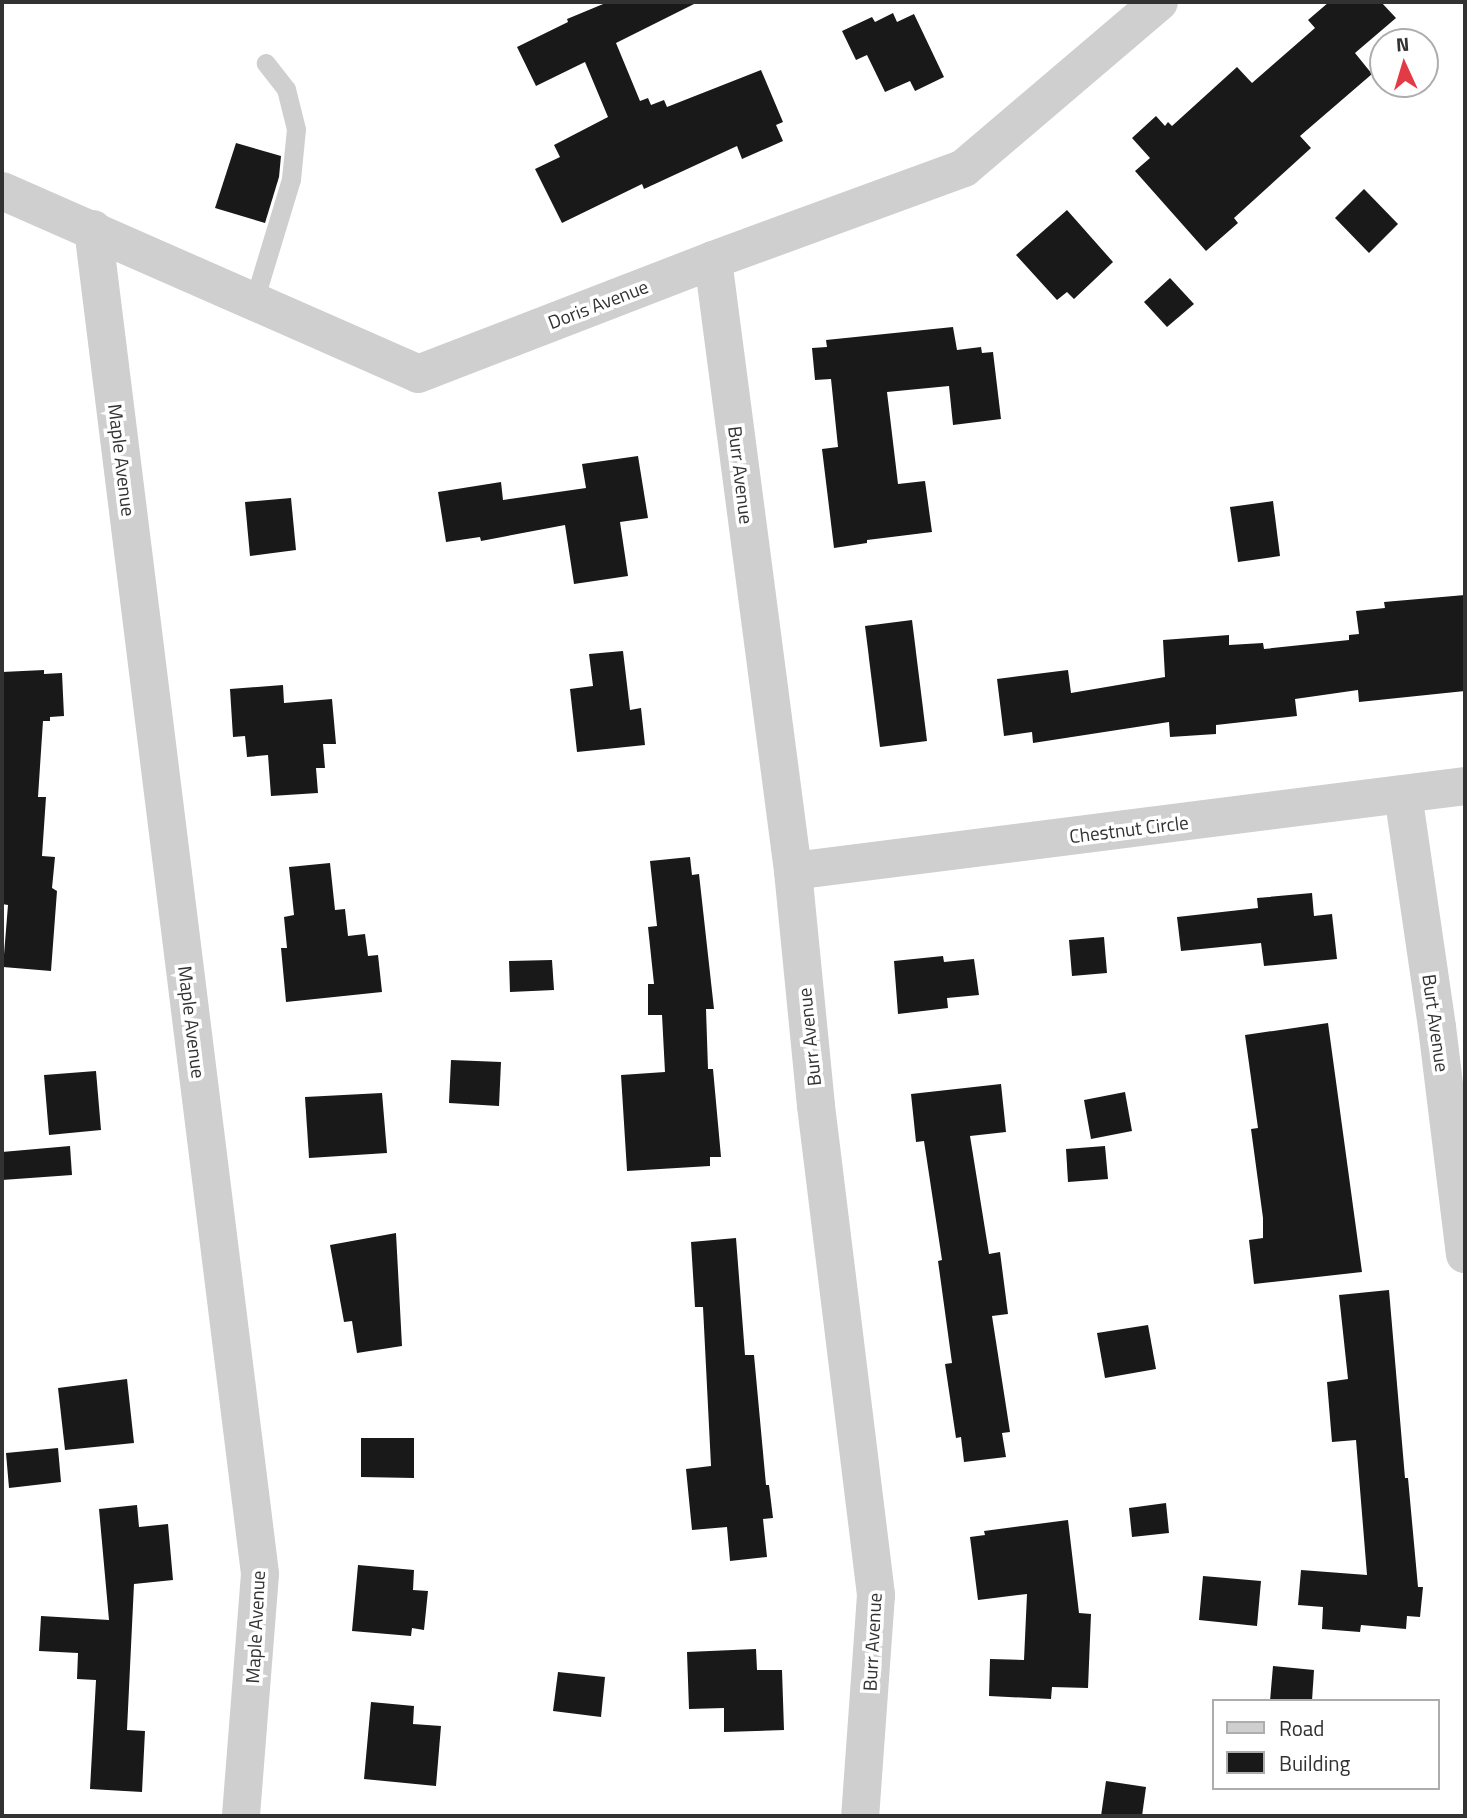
<!DOCTYPE html>
<style>
body{margin:0}
#map{position:relative;width:1467px;height:1818px;overflow:hidden;background:#fff;font-family:"Titillium Web",sans-serif}
div>[style]{position:absolute}
[style*='--x']{left:calc(var(--x)*1px);top:calc(var(--y)*1px);width:calc(var(--w)*1px);rotate:calc(var(--a)*1deg)}
.building>*{inset:0;background:#191919}
.lane>*{height:19px;margin:-9.5px;padding:0 9.5px;transform-origin:9.5px;border-radius:9.5px;background:#cfcfcf}
.street>*{height:38px;margin:-19px;padding:0 19px;transform-origin:19px;border-radius:19px;background:#cfcfcf}
span{translate:-50% -50%;white-space:nowrap;text-align:center;line-height:1.15;-webkit-text-stroke:7px #fff;paint-order:stroke}
.street-label{font-size:19px;color:#323232}
.frame{position:absolute;inset:0;border:4px solid #323232;pointer-events:none}
.legend{position:absolute;left:1212px;top:1699px;width:228px;height:91px;box-sizing:border-box;background:#fff;border:2px solid #adadad;margin:0;padding:9px 12px;list-style:none;font-size:21px;color:#323232}
.legend li{display:flex;align-items:center;gap:14px;height:35px}
.legend b{width:35px;border:2px solid #adadad}
.north{position:absolute;left:1369px;top:28px;width:70px;height:70px;box-sizing:border-box;background:#fff;border:2px solid #adadad;border-radius:50%;rotate:356deg;font-size:19px;font-weight:700;line-height:28px;text-align:center;color:#323232}
.north::after{content:'';display:block;margin:auto;width:24px;height:32px;background:#e33b45;clip-path:polygon(50% 0,100% 100%,50% 72%,0 100%)}
</style>
<div id="map">
<div class="building">
<i style="clip-path:polygon(608px 2px,698px 2px,616px 43px,640px 101px,648px 98px,651px 105px,664px 100px,667px 107px,761px 70px,783px 122px,776px 125px,783px 141px,742px 159px,737px 146px,644px 189px,642px 184px,562px 223px,535px 169px,560px 157px,554px 145px,608px 117px,585px 62px,536px 86px,517px 47px,568px 22px,567px 19px)"></i>
<i style="clip-path:polygon(1329px 2px,1381px 2px,1396px 18px,1355px 53px,1372px 74px,1300px 136px,1311px 148px,1234px 218px,1238px 223px,1206px 251px,1135px 171px,1150px 158px,1132px 138px,1156px 116px,1165px 126px,1168px 122px,1172px 126px,1237px 67px,1252px 83px,1315px 28px,1308px 20px)"></i>
<i style="clip-path:polygon(893px 13px,897px 22px,914px 14px,944px 77px,915px 91px,910px 81px,885px 92px,867px 55px,856px 60px,842px 31px,872px 17px,875px 22px)"></i>
<i style="clip-path:polygon(236px 143px,281px 156px,279px 177px,265px 223px,215px 208px)"></i>
<i style="clip-path:polygon(1364px 189px,1398px 224px,1369px 253px,1335px 218px)"></i>
<i style="clip-path:polygon(1067px 210px,1113px 262px,1074px 299px,1067px 292px,1057px 300px,1016px 255px)"></i>
<i style="clip-path:polygon(1170px 278px,1194px 304px,1167px 327px,1144px 302px)"></i>
<i style="clip-path:polygon(953px 327px,957px 350px,981px 347px,982px 353px,993px 352px,1001px 419px,953px 425px,949px 386px,887px 392px,898px 484px,925px 481px,932px 532px,867px 540px,867px 543px,834px 548px,822px 449px,838px 447px,831px 379px,815px 380px,812px 348px,827px 347px,826px 340px)"></i>
<i style="clip-path:polygon(638px 456px,648px 518px,620px 522px,628px 576px,574px 584px,565px 525px,481px 541px,480px 537px,446px 542px,438px 492px,501px 482px,503px 500px,586px 488px,582px 464px)"></i>
<i style="clip-path:polygon(291px 498px,296px 550px,250px 556px,245px 502px)"></i>
<i style="clip-path:polygon(1273px 501px,1280px 556px,1238px 562px,1230px 507px)"></i>
<i style="clip-path:polygon(1465px 595px,1465px 691px,1359px 702px,1358px 690px,1295px 699px,1297px 716px,1216px 725px,1216px 734px,1170px 737px,1169px 722px,1033px 743px,1032px 732px,1004px 736px,997px 679px,1068px 670px,1071px 693px,1165px 677px,1163px 640px,1229px 635px,1229px 645px,1263px 643px,1264px 649px,1349px 640px,1349px 635px,1359px 634px,1356px 611px,1385px 608px,1384px 602px)"></i>
<i style="clip-path:polygon(912px 620px,927px 741px,880px 747px,865px 626px)"></i>
<i style="clip-path:polygon(623px 651px,630px 710px,641px 708px,645px 745px,577px 752px,570px 689px,593px 686px,589px 654px)"></i>
<i style="clip-path:polygon(44px 670px,44px 674px,62px 673px,64px 716px,50px 717px,50px 721px,43px 721px,38px 797px,46px 797px,42px 856px,55px 857px,52px 888px,57px 891px,51px 971px,3px 967px,8px 905px,2px 904px,2px 672px)"></i>
<i style="clip-path:polygon(283px 685px,284px 703px,332px 699px,336px 744px,323px 744px,325px 768px,316px 768px,318px 793px,271px 796px,268px 755px,247px 757px,245px 736px,233px 737px,230px 689px)"></i>
<i style="clip-path:polygon(690px 857px,692px 875px,699px 874px,714px 1009px,706px 1009px,708px 1069px,713px 1069px,721px 1157px,710px 1157px,710px 1166px,627px 1171px,621px 1075px,665px 1072px,662px 1015px,648px 1015px,648px 984px,654px 984px,648px 927px,657px 926px,650px 861px)"></i>
<i style="clip-path:polygon(330px 863px,335px 910px,345px 909px,348px 936px,365px 934px,368px 956px,378px 955px,382px 992px,286px 1002px,281px 948px,287px 948px,284px 917px,294px 915px,289px 867px)"></i>
<i style="clip-path:polygon(1312px 893px,1314px 916px,1332px 914px,1337px 959px,1264px 966px,1261px 943px,1181px 951px,1177px 917px,1258px 908px,1257px 898px)"></i>
<i style="clip-path:polygon(1104px 937px,1107px 973px,1072px 976px,1069px 940px)"></i>
<i style="clip-path:polygon(943px 956px,944px 962px,974px 959px,979px 995px,947px 998px,948px 1008px,898px 1014px,894px 961px)"></i>
<i style="clip-path:polygon(552px 960px,554px 990px,510px 992px,509px 961px)"></i>
<i style="clip-path:polygon(1328px 1023px,1362px 1272px,1254px 1284px,1249px 1240px,1263px 1238px,1263px 1218px,1251px 1129px,1258px 1128px,1245px 1035px)"></i>
<i style="clip-path:polygon(451px 1060px,501px 1062px,499px 1106px,449px 1103px)"></i>
<i style="clip-path:polygon(96px 1071px,101px 1130px,49px 1135px,44px 1075px)"></i>
<i style="clip-path:polygon(1001px 1084px,1006px 1132px,970px 1136px,989px 1254px,1000px 1252px,1008px 1314px,992px 1316px,1010px 1432px,1002px 1433px,1006px 1457px,964px 1462px,961px 1437px,956px 1438px,945px 1364px,952px 1363px,938px 1261px,942px 1260px,924px 1141px,916px 1142px,911px 1094px)"></i>
<i style="clip-path:polygon(1125px 1092px,1132px 1131px,1091px 1139px,1084px 1100px)"></i>
<i style="clip-path:polygon(382px 1093px,387px 1153px,309px 1158px,305px 1097px)"></i>
<i style="clip-path:polygon(70px 1146px,72px 1175px,2px 1180px,2px 1152px)"></i>
<i style="clip-path:polygon(1105px 1146px,1108px 1179px,1068px 1182px,1066px 1149px)"></i>
<i style="clip-path:polygon(396px 1233px,402px 1346px,357px 1353px,352px 1321px,344px 1322px,330px 1245px)"></i>
<i style="clip-path:polygon(736px 1238px,745px 1355px,754px 1355px,766px 1485px,769px 1485px,773px 1518px,763px 1519px,767px 1557px,730px 1561px,727px 1527px,692px 1530px,686px 1469px,711px 1466px,703px 1307px,695px 1307px,691px 1242px)"></i>
<i style="clip-path:polygon(1389px 1290px,1405px 1478px,1408px 1478px,1418px 1587px,1423px 1587px,1420px 1617px,1407px 1616px,1406px 1629px,1361px 1625px,1360px 1632px,1322px 1629px,1323px 1607px,1298px 1605px,1301px 1570px,1367px 1575px,1356px 1440px,1332px 1442px,1327px 1382px,1348px 1379px,1339px 1295px)"></i>
<i style="clip-path:polygon(1148px 1325px,1156px 1369px,1105px 1378px,1097px 1333px)"></i>
<i style="clip-path:polygon(127px 1379px,134px 1443px,65px 1450px,58px 1388px)"></i>
<i style="clip-path:polygon(361px 1438px,414px 1438px,414px 1478px,361px 1477px)"></i>
<i style="clip-path:polygon(58px 1448px,61px 1482px,9px 1488px,6px 1453px)"></i>
<i style="clip-path:polygon(1166px 1503px,1169px 1533px,1132px 1537px,1129px 1508px)"></i>
<i style="clip-path:polygon(137px 1505px,139px 1527px,168px 1524px,173px 1580px,134px 1584px,127px 1730px,145px 1731px,142px 1792px,90px 1789px,96px 1680px,77px 1679px,78px 1653px,39px 1651px,41px 1616px,109px 1620px,99px 1509px)"></i>
<i style="clip-path:polygon(1068px 1520px,1079px 1613px,1091px 1614px,1088px 1688px,1052px 1687px,1051px 1699px,989px 1696px,990px 1659px,1024px 1660px,1027px 1594px,978px 1600px,970px 1537px,985px 1535px,984px 1531px)"></i>
<i style="clip-path:polygon(358px 1565px,414px 1570px,413px 1590px,428px 1591px,424px 1630px,412px 1628px,411px 1636px,352px 1631px)"></i>
<i style="clip-path:polygon(1203px 1576px,1261px 1581px,1257px 1626px,1199px 1620px)"></i>
<i style="clip-path:polygon(756px 1649px,757px 1670px,782px 1670px,784px 1730px,724px 1732px,724px 1708px,689px 1709px,687px 1652px)"></i>
<i style="clip-path:polygon(1273px 1666px,1314px 1670px,1312px 1701px,1270px 1701px)"></i>
<i style="clip-path:polygon(558px 1672px,605px 1677px,601px 1717px,553px 1711px)"></i>
<i style="clip-path:polygon(371px 1702px,414px 1706px,413px 1724px,441px 1726px,436px 1786px,364px 1779px)"></i>
<i style="clip-path:polygon(1106px 1781px,1146px 1787px,1142px 1816px,1101px 1816px)"></i>
</div>
<div class="lane">
<i style="--x:254;--y:301;--w:127;--a:-73.1"></i>
<i style="--x:291;--y:179;--w:50;--a:-84.3"></i>
<i style="--x:296;--y:129;--w:41;--a:-104"></i>
<i style="--x:286;--y:89;--w:33;--a:-128"></i>
</div>
<div class="street">
<i style="--x:2;--y:191;--w:454;--a:23.7"></i>
<i style="--x:418;--y:374;--w:316;--a:-21.1"></i>
<i style="--x:713;--y:260;--w:267;--a:-20.1"></i>
<i style="--x:964;--y:168;--w:256;--a:-40.4"></i>
<i style="--x:93;--y:229;--w:1355;--a:82.92"></i>
<i style="--x:260;--y:1574;--w:243;--a:94.5"></i>
<i style="--x:713;--y:260;--w:616;--a:82.54"></i>
<i style="--x:793;--y:871;--w:236;--a:84.4"></i>
<i style="--x:816;--y:1106;--w:493;--a:83"></i>
<i style="--x:876;--y:1595;--w:222;--a:94.1"></i>
<i style="--x:1403;--y:794;--w:235;--a:81.7"></i>
<i style="--x:1437;--y:1027;--w:229;--a:83"></i>
<i style="--x:793;--y:871;--w:677;--a:-7.21"></i>
</div>
<div class="street-label">
<span style="left:598px;top:304px;rotate:-21deg">Doris Avenue</span>
<span style="left:122px;top:460px;rotate:83deg">Maple Avenue</span>
<span style="left:741px;top:475px;rotate:83deg">Burr Avenue</span>
<span style="left:1129px;top:829px;rotate:-7deg">Chestnut Circle</span>
<span style="left:192px;top:1022px;rotate:83deg">Maple Avenue</span>
<span style="left:1436px;top:1023px;rotate:82deg">Burt Avenue</span>
<span style="left:809px;top:1037px;rotate:-96deg">Burr Avenue</span>
<span style="left:255px;top:1627px;rotate:-87deg">Maple Avenue</span>
<span style="left:872px;top:1642px;rotate:-87deg">Burr Avenue</span>
</div>
<div class="frame"></div>
<ul class="legend">
<li><b style="height:9px;background:#cfcfcf"></b>Road</li>
<li><b style="height:19px;background:#191919"></b>Building</li>
</ul>
<div class="north">N</div>
</div>
